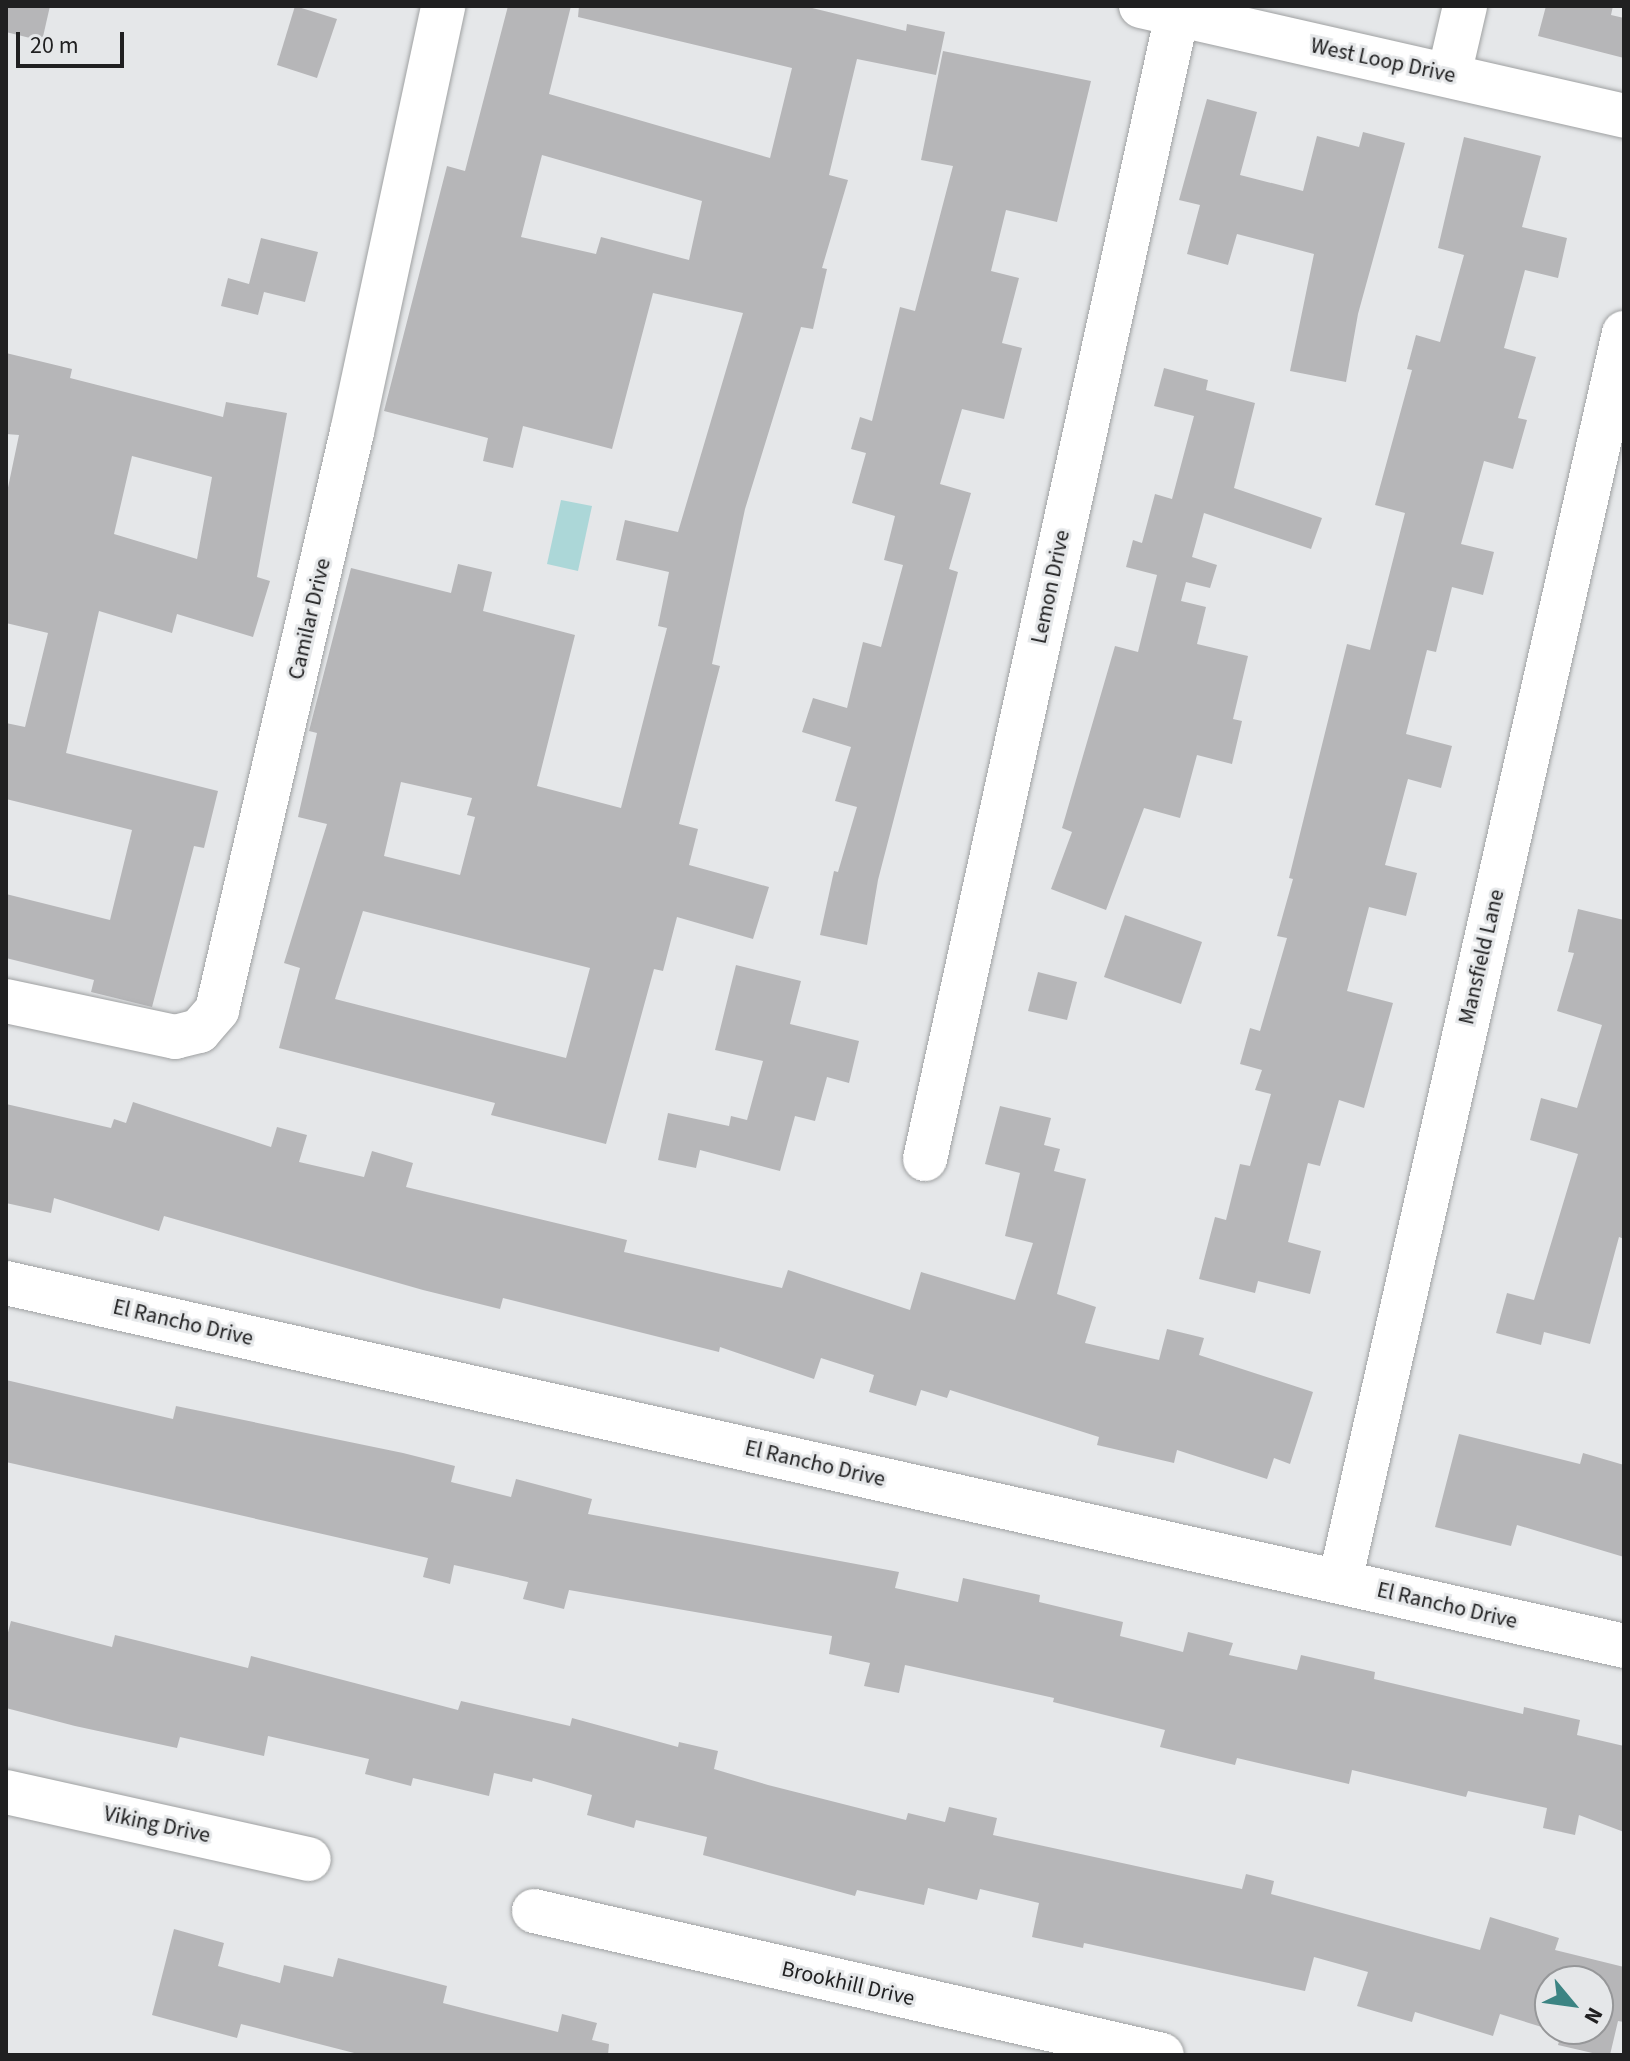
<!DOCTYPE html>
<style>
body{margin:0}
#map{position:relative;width:1630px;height:2061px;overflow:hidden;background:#e5e7e9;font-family:"Source Sans 3",sans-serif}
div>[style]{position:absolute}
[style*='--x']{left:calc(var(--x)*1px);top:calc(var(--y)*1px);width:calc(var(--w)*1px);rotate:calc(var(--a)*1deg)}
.water>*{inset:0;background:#acd7d8}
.building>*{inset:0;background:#b6b6b8}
.roads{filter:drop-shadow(0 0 2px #9fa1a2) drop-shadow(0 0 2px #9fa1a2)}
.minor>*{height:44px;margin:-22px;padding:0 22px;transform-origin:22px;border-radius:22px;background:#fff}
span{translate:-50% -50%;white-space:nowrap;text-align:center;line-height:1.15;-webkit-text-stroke:6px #e5e7e9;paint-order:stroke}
.street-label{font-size:22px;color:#202021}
.frame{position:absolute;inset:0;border:8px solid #202021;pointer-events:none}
.north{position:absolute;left:1534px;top:1965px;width:80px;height:80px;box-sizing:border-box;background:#e5e7e9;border:2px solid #969799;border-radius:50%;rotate:119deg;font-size:22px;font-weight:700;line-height:32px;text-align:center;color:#202021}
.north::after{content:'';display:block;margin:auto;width:28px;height:36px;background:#3c8483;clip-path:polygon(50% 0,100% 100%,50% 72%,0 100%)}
.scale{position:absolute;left:16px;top:32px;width:108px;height:36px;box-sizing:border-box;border:4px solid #202021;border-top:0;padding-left:10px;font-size:24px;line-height:28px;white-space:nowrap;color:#202021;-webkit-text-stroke:6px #e5e7e9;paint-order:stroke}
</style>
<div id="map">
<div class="water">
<i style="clip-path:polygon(561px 500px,592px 506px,578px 571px,547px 564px)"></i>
</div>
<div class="building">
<i style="clip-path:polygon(6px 6px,50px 6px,42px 41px,6px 32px)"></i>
<i style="clip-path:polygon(295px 6px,337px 19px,317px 78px,277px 65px)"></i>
<i style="clip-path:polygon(evenodd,508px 6px,571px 6px,549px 94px,770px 158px,792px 68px,578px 17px,579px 6px,804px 6px,906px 31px,907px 24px,945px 32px,936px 75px,857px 59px,829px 175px,848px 180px,822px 268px,827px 269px,813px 329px,801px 327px,745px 509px,712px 664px,720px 666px,679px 824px,698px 829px,689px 865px,769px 887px,753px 939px,677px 917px,663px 971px,654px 969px,606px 1144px,491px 1115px,495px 1103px,279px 1048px,300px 968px,284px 963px,327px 824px,298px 817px,317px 733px,309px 731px,351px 568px,451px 593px,458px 564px,492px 572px,483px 611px,575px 635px,537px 786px,621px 808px,667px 628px,658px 626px,669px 572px,616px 560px,625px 520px,678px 532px,743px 313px,653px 293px,612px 449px,523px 426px,513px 468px,483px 461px,488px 438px,384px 411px,447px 166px,465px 171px,508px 6px,542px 155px,702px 201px,689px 260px,601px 237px,596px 254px,521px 237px,542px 155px,508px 6px,401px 782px,472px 798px,467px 815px,475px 817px,460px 875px,384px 856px,401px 782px,508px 6px,363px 911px,590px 968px,566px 1058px,335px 999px,363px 911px)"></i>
<i style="clip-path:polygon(1546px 6px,1613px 6px,1611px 15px,1624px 18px,1624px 58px,1538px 36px)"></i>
<i style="clip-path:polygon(943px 51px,1091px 81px,1057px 222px,1006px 210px,991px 271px,1019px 278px,1002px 343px,1022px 348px,1004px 419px,962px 409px,940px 484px,971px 493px,949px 569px,958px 572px,878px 880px,867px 945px,820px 935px,834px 871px,838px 872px,857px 807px,835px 801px,851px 747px,802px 732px,813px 698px,847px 708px,863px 642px,881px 647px,903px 565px,884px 560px,895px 516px,852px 503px,866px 453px,851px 449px,860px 417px,872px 421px,900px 307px,915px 311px,953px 166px,921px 160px)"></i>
<i style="clip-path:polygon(1207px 99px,1257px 112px,1240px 175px,1303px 191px,1317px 136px,1359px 147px,1363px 132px,1405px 143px,1358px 314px,1346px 382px,1290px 371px,1314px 254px,1237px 234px,1228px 265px,1187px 254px,1200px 205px,1179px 200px)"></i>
<i style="clip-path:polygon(1464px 137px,1541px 156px,1522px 227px,1567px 238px,1558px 278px,1525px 270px,1504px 348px,1536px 357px,1518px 418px,1527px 420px,1513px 469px,1484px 461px,1461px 544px,1494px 552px,1483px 595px,1452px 587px,1436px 652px,1427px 650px,1406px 734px,1452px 746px,1441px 788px,1408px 779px,1385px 865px,1417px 873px,1406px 916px,1369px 907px,1347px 991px,1393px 1003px,1364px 1108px,1339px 1100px,1320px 1166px,1308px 1163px,1288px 1242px,1321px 1251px,1310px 1294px,1258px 1281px,1255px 1293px,1199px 1279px,1215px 1217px,1226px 1220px,1240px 1164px,1250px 1166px,1271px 1094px,1255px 1090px,1262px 1070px,1240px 1064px,1250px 1028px,1260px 1031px,1287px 938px,1277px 936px,1293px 879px,1289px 878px,1347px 644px,1370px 650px,1405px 513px,1375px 505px,1412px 370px,1407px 369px,1416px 335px,1440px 342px,1464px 255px,1438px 248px)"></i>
<i style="clip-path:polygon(261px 238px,318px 252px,305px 302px,264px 292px,258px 315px,221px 306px,228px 278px,249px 284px)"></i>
<i style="clip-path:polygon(evenodd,6px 353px,72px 369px,70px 378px,223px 417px,226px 402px,287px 413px,257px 577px,270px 581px,253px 637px,177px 614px,172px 633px,99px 611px,66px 753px,218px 791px,204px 848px,194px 846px,152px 1007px,91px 992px,94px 980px,6px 958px,6px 894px,110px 920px,132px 830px,6px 799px,6px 723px,25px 727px,48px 633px,6px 623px,6px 497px,19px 435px,6px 434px,6px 353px,132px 456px,212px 477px,197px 559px,114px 534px,132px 456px)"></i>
<i style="clip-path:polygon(1164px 368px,1208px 380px,1206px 390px,1255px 403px,1234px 488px,1322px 518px,1311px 549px,1204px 513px,1192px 557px,1217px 565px,1210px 588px,1186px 582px,1181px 601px,1206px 607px,1197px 644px,1248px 656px,1233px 719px,1242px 721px,1232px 764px,1197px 755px,1180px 818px,1144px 808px,1106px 910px,1051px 889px,1072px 832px,1062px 828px,1115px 646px,1138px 652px,1157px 575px,1126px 567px,1133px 540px,1142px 543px,1155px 494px,1172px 499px,1194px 416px,1154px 406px)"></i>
<i style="clip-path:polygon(1578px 909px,1624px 920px,1624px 1239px,1619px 1237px,1590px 1344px,1544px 1332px,1541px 1345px,1496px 1333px,1507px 1293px,1534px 1300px,1578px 1154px,1530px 1140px,1541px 1098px,1577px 1108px,1602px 1025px,1557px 1011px,1574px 953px,1568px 952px)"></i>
<i style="clip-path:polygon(1125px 915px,1202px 942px,1181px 1004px,1104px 977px)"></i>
<i style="clip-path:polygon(736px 965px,801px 981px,790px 1024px,859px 1041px,849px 1083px,827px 1077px,815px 1121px,795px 1116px,780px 1171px,700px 1150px,696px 1168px,658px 1160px,668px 1113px,729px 1126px,731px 1116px,747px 1120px,763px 1061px,715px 1050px)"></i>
<i style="clip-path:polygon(1038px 972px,1077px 982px,1067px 1020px,1028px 1011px)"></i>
<i style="clip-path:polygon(133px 1102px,271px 1147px,277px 1127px,307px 1135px,299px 1162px,364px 1177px,372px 1151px,413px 1163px,406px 1187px,627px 1240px,624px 1252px,782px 1288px,788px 1270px,910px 1310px,921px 1272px,1015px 1300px,1033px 1243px,1005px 1236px,1020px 1173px,985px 1164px,1000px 1106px,1051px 1118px,1044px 1145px,1060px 1149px,1054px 1171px,1086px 1179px,1057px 1294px,1096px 1307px,1085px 1343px,1159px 1360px,1167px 1329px,1204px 1338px,1199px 1355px,1313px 1392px,1290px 1464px,1274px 1458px,1267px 1479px,1177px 1450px,1174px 1463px,1097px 1445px,1099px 1437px,950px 1390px,947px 1398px,921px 1390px,916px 1406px,869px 1392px,874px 1375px,821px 1358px,814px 1379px,720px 1347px,719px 1352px,503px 1298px,500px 1309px,423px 1290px,164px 1216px,159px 1231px,54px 1198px,51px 1213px,6px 1203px,6px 1104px,111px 1128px,114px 1119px,126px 1123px)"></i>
<i style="clip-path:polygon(6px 1380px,173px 1419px,176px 1406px,403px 1453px,455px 1466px,451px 1482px,511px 1497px,516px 1479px,592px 1499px,588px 1514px,899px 1572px,895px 1588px,958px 1602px,963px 1578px,1040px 1595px,1039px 1602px,1123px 1622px,1120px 1636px,1183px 1652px,1188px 1632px,1233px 1643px,1229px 1655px,1297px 1670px,1301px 1655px,1375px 1672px,1374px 1679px,1523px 1714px,1524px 1707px,1580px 1720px,1577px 1735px,1624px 1746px,1624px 1832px,1579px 1815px,1575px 1835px,1543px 1828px,1547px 1808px,1468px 1791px,1466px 1797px,1352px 1770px,1349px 1784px,1237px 1758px,1235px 1765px,1160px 1747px,1165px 1730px,1053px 1702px,1054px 1698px,905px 1665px,899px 1693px,864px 1686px,870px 1663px,829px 1654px,832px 1636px,569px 1590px,564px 1609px,523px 1599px,528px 1582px,454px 1565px,450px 1584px,423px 1577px,428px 1558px,6px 1462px)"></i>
<i style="clip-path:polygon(1459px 1434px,1580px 1464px,1583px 1453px,1624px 1465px,1624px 1557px,1517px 1525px,1511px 1546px,1435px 1527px)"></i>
<i style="clip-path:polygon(evenodd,11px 1621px,112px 1647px,115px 1635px,248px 1668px,251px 1656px,458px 1710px,461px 1701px,570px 1726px,572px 1718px,678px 1747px,679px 1742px,718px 1751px,714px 1769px,768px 1785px,906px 1820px,908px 1813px,945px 1822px,949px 1807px,997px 1818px,993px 1835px,1242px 1889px,1246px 1874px,1274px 1881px,1271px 1894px,1480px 1950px,1490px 1917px,1559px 1938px,1555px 1950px,1624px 1967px,1624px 2022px,1618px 2021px,1610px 2055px,1601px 2055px,1558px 2045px,1561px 2033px,1500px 2014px,1493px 2036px,1415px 2012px,1412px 2022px,1357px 2006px,1368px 1972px,1314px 1957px,1305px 1991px,1084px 1943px,1083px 1948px,1032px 1937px,1039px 1903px,980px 1889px,977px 1900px,928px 1888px,924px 1905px,857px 1890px,855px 1896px,703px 1855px,707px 1837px,636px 1820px,634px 1828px,587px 1815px,592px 1795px,533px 1778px,532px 1782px,494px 1773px,489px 1796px,413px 1778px,411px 1786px,365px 1774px,369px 1759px,268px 1736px,264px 1756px,180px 1737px,177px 1748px,75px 1726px,6px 1708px,6px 1640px,11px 1621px,1550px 1981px,1598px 1981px,1598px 2029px,1550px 2029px,1550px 1981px)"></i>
<i style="clip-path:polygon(174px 1929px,224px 1943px,218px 1966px,280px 1983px,284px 1965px,333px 1977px,338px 1958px,447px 1986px,443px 2003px,482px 2013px,558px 2032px,562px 2014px,597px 2023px,592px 2040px,609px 2044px,608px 2055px,362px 2055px,241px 2024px,237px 2038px,152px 2015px)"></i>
</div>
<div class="roads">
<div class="minor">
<i style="--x:1141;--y:6;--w:495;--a:12.8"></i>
<i style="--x:1449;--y:75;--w:71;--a:-76.9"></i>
<i style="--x:6;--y:1001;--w:173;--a:12"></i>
<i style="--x:175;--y:1037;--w:25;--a:-14"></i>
<i style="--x:199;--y:1031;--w:28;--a:-49"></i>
<i style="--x:217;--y:1010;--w:594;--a:-76.85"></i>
<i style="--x:352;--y:432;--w:436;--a:-77.9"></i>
<i style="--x:925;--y:1159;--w:1171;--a:-77.58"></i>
<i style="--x:6;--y:1283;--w:1658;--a:12.64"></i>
<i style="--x:1340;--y:1581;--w:1280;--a:-77.18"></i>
<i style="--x:6;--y:1792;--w:310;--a:12.5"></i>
<i style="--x:534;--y:1911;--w:644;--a:12.91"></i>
</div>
</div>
<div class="street-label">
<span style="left:1383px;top:61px;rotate:12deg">West Loop Drive</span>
<span style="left:1051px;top:587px;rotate:-78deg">Lemon Drive</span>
<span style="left:310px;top:619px;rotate:-77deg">Camilar Drive</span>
<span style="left:1482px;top:957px;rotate:-77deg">Mansfield Lane</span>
<span style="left:183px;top:1323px;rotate:13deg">El Rancho Drive</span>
<span style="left:815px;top:1464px;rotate:13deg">El Rancho Drive</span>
<span style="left:1447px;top:1606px;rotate:13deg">El Rancho Drive</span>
<span style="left:157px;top:1825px;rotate:12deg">Viking Drive</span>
<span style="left:848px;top:1984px;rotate:13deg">Brookhill Drive</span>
</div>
<div class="frame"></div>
<div class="north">N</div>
<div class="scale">20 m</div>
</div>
